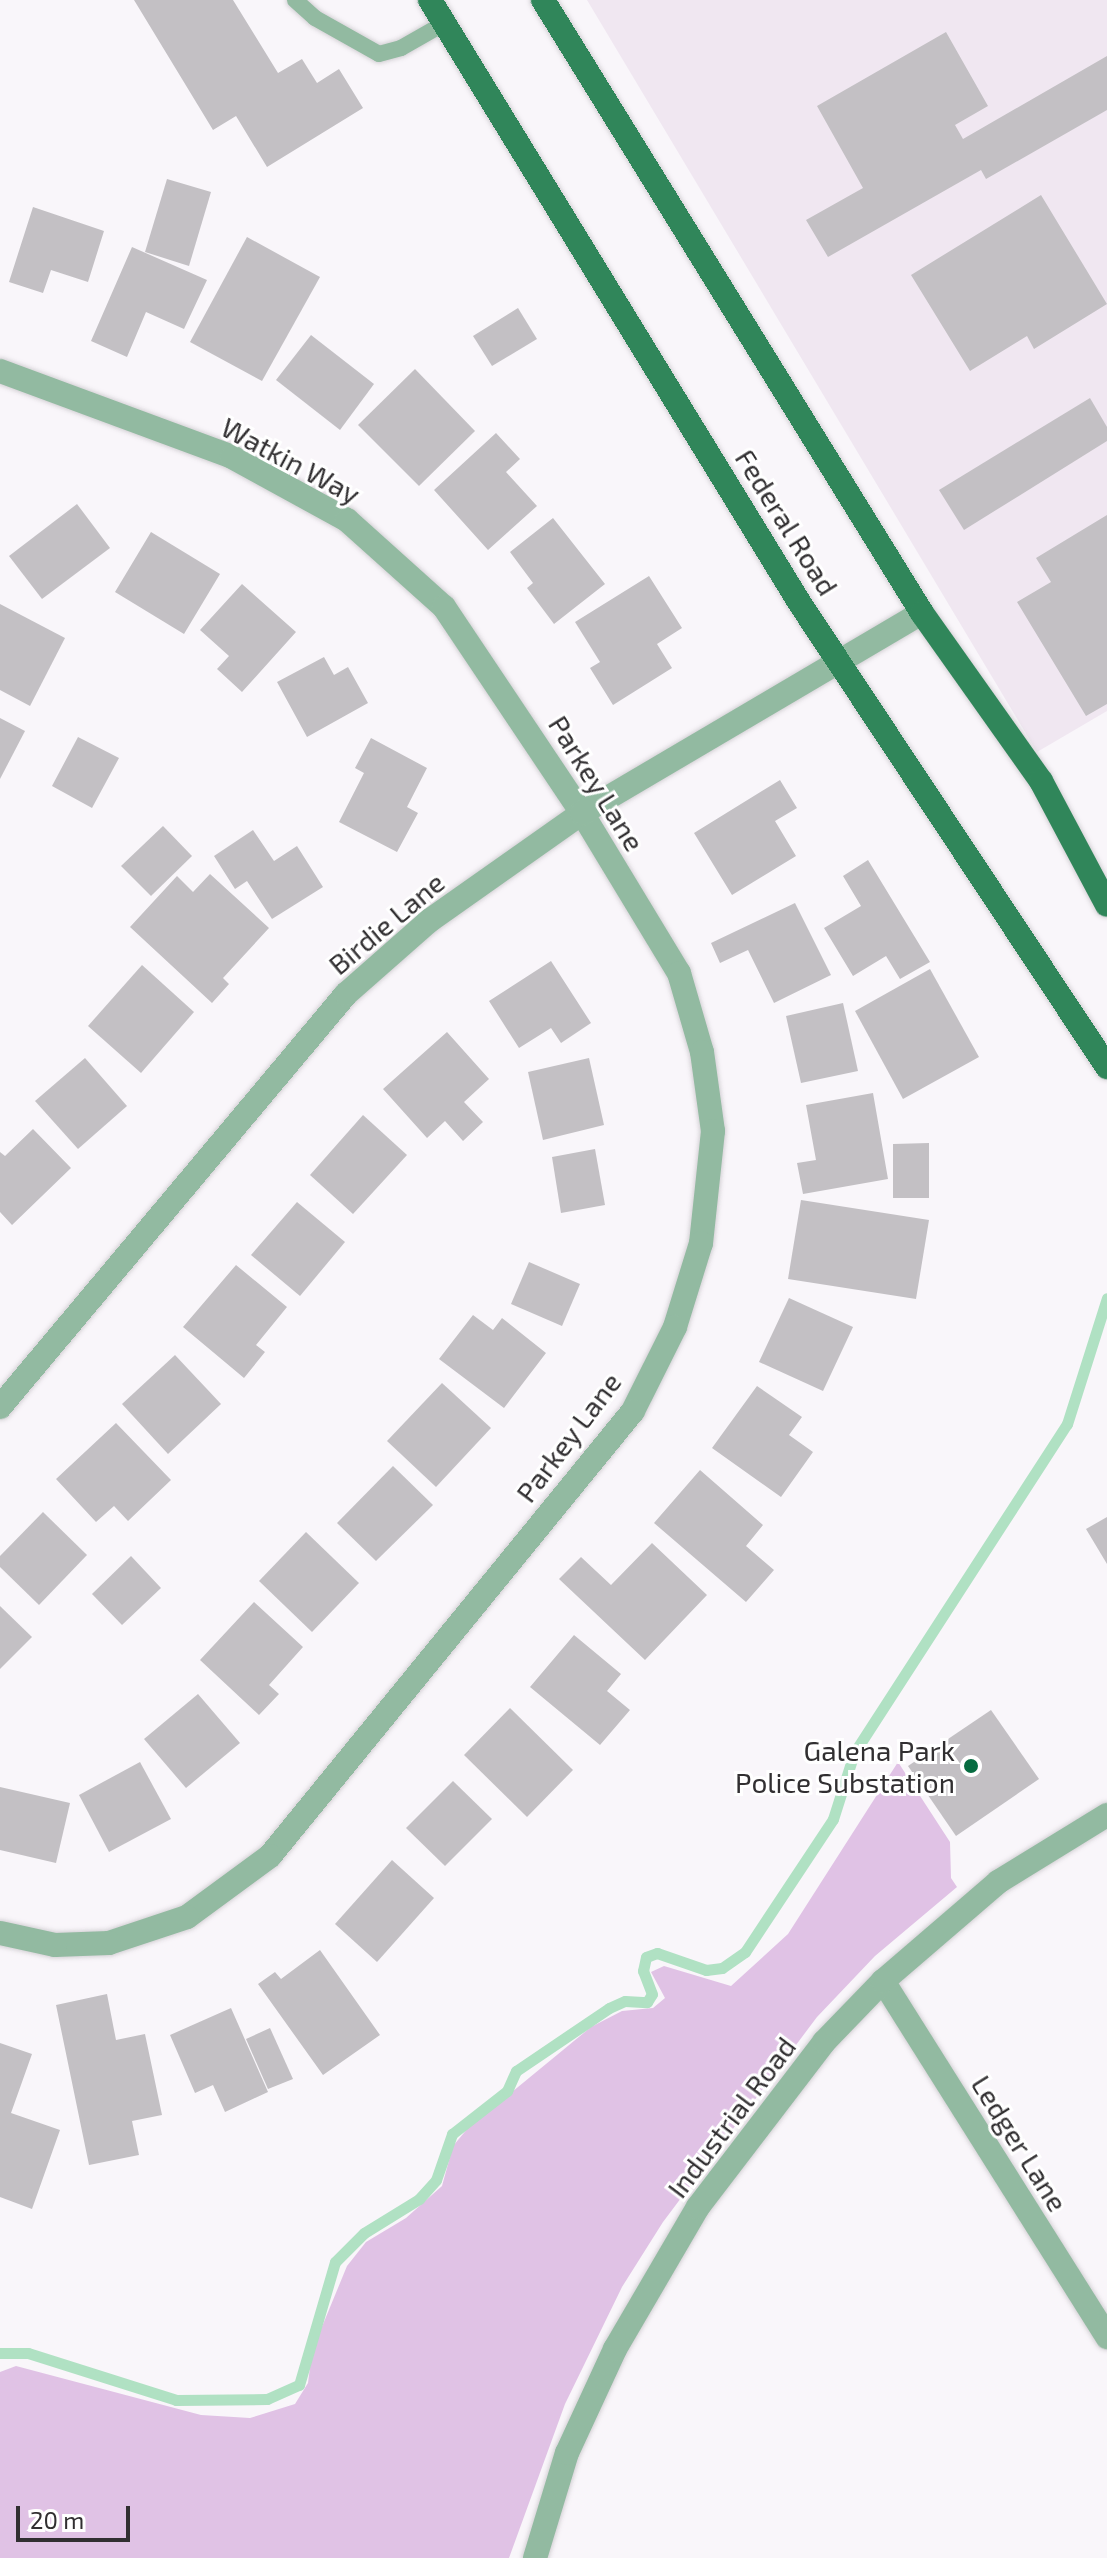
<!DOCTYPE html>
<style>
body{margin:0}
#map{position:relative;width:1107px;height:2558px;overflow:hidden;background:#f9f6fa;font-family:"Exo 2",sans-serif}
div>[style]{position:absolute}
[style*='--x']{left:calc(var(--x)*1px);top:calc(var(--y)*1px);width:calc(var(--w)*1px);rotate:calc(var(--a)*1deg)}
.built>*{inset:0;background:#f0e7f1}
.green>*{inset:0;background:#e0c2e5}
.stream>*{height:11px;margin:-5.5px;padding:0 5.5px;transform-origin:5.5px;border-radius:5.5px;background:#b0e1c3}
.building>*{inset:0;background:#c3c0c4}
.roads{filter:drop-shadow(0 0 2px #d5d2d6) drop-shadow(0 0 2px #d5d2d6)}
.service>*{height:16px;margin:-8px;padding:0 8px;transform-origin:8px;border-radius:8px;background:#92baa1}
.minor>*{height:24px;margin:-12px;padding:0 12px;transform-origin:12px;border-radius:12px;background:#92baa1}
.primary>*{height:24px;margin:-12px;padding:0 12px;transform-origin:12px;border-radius:12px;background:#30865a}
.dots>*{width:22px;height:22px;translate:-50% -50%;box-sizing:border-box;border:4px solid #fff;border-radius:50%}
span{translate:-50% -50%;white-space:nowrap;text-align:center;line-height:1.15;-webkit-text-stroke:6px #fff;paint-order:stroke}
.street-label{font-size:28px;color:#312f31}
.poi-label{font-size:28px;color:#312f31}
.right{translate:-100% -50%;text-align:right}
.scale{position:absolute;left:16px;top:2506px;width:114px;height:36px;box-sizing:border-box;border:4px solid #312f31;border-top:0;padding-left:10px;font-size:24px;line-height:28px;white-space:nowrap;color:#312f31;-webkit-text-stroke:6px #fff;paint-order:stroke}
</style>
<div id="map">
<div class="built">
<i style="clip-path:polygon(587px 0,1107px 0,1107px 711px,1037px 752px)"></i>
</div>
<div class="green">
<i style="clip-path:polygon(898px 1762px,950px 1842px,951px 1878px,957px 1887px,875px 1956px,817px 2017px,663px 2222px,622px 2287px,565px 2404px,509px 2558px,0 2558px,0 2372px,16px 2366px,201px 2415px,250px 2418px,295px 2404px,308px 2383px,312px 2351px,347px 2266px,366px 2242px,406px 2218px,442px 2186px,453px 2146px,468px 2128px,591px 2027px,622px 2011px,653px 2008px,665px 1998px,651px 1972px,664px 1966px,731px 1986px,788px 1934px)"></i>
</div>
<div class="stream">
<i style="--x:0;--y:2353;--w:28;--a:0"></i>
<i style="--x:28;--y:2353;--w:155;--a:17.6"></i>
<i style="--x:176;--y:2400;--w:91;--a:-0.6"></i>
<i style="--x:267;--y:2399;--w:35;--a:-24"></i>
<i style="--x:299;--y:2385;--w:128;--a:-73.7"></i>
<i style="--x:335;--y:2262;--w:41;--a:-45"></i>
<i style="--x:364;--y:2233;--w:65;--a:-31.7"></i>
<i style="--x:419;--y:2199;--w:25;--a:-48"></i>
<i style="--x:436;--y:2180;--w:49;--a:-70.8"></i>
<i style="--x:452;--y:2134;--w:70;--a:-38"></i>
<i style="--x:507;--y:2091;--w:22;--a:-66"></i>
<i style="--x:516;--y:2071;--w:112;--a:-34.1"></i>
<i style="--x:609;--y:2008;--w:17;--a:-24"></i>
<i style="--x:625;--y:2001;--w:22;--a:3"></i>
<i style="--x:647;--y:2002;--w:9;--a:-58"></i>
<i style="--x:652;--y:1994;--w:25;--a:-111"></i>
<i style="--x:643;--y:1971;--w:14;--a:-78"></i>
<i style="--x:646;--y:1957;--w:12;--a:-20"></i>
<i style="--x:657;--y:1953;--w:52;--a:19.1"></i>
<i style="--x:706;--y:1970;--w:16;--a:-7"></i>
<i style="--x:722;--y:1968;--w:28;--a:-35"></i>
<i style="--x:745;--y:1952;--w:159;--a:-56.5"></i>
<i style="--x:833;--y:1819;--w:69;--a:-72.3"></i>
<i style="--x:854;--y:1753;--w:392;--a:-57.1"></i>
<i style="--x:1067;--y:1424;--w:132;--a:-72.4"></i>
</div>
<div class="building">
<i style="clip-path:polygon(134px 0,233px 0,278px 73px,302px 59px,317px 83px,339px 69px,363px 108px,267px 167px,236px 116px,213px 130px)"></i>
<i style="clip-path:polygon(946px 32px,988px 106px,955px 125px,963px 139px,1107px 56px,1107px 110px,986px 179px,981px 170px,828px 257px,806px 220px,863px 188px,817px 106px)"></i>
<i style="clip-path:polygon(167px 179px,211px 192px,189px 266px,145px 252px)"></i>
<i style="clip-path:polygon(1041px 195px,1107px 304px,1034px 349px,1027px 336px,970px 371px,911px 275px)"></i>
<i style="clip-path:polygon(33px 207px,104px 231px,88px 282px,51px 270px,43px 293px,9px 282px)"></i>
<i style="clip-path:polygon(247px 237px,320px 277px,262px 381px,190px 342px)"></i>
<i style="clip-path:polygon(132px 247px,207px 280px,184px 329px,146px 312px,127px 357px,91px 341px)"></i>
<i style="clip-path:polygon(518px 308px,537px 339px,492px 366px,473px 336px)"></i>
<i style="clip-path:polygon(311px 335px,374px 384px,340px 430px,276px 380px)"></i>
<i style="clip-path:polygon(415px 369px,475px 431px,419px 486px,358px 425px)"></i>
<i style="clip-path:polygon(1090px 398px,1107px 427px,1107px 441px,964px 530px,939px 490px)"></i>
<i style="clip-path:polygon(496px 433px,520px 459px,506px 472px,537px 506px,488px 550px,434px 490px)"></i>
<i style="clip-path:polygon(77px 504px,110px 548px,42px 599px,9px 556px)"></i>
<i style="clip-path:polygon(1107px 515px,1107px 704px,1086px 716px,1017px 602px,1051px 582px,1036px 558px)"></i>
<i style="clip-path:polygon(553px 518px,605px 584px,554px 624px,527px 588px,533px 583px,510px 552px)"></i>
<i style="clip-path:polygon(151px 532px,220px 574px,184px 634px,115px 592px)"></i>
<i style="clip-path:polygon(649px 576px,682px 628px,657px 644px,672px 668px,613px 705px,590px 668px,600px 662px,575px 622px)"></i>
<i style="clip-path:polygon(242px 584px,296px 632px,242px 692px,217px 669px,229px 656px,200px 630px)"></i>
<i style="clip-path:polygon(0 604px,65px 638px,30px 706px,0 690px)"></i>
<i style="clip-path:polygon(324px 657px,334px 675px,348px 667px,368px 703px,307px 737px,277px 682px)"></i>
<i style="clip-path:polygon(0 718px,25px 731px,0 779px)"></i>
<i style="clip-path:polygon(78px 737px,119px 758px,92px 808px,52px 786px)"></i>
<i style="clip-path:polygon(371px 738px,427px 768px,407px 807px,418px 813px,397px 852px,339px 822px,364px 773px,355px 768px)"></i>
<i style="clip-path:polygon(780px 780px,797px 808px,775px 821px,796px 856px,732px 895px,694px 833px)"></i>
<i style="clip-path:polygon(163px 826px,192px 856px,151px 896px,121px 866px)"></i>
<i style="clip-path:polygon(253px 830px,274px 861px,297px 846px,323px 887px,272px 919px,247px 881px,235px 889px,214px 856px)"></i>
<i style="clip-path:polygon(868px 860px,930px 962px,900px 979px,886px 956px,853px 976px,824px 928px,861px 906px,843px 876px)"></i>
<i style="clip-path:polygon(210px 874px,269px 928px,223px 978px,229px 984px,212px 1003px,130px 927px,177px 876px,193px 892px)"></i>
<i style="clip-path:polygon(795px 903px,831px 975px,774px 1003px,748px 950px,720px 963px,711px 943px)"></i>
<i style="clip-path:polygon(551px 961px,591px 1023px,561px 1043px,551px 1028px,519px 1048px,489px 1001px)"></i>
<i style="clip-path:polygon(142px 965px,194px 1012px,141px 1073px,88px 1026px)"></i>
<i style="clip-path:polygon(930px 969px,979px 1057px,903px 1099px,855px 1011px)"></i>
<i style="clip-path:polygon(843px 1003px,858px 1071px,801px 1083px,786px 1016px)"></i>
<i style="clip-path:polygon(447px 1032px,489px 1079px,464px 1102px,483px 1122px,463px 1141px,445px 1121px,427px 1138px,383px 1089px)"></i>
<i style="clip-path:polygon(85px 1058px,127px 1106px,78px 1149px,35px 1101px)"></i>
<i style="clip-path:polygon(589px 1058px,604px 1125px,543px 1140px,528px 1072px)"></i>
<i style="clip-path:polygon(873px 1093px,888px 1179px,803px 1194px,797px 1163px,816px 1160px,806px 1105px)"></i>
<i style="clip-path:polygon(363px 1115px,407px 1155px,353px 1214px,310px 1175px)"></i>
<i style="clip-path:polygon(33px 1129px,71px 1168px,12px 1225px,0 1212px,0 1152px,5px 1156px)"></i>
<i style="clip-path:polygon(929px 1143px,929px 1198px,893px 1198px,893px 1144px)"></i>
<i style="clip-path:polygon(595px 1149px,605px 1205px,561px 1213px,552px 1157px)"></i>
<i style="clip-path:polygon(801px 1200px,929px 1220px,916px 1299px,788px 1279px)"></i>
<i style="clip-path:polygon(297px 1202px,345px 1242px,300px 1296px,251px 1255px)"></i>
<i style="clip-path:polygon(529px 1262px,580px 1284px,562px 1326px,511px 1304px)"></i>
<i style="clip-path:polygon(236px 1265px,287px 1307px,256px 1345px,265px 1352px,244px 1378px,183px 1327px)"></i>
<i style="clip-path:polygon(789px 1298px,853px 1327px,823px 1391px,759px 1362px)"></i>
<i style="clip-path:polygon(473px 1315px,493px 1330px,502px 1318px,546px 1353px,504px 1408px,439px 1359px)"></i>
<i style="clip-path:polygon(175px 1355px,221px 1404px,168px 1454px,122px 1404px)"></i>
<i style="clip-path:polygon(442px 1383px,491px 1428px,436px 1487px,387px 1441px)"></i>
<i style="clip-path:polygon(757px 1386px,802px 1417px,789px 1435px,813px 1452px,781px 1497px,712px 1448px)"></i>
<i style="clip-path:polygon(116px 1423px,171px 1480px,128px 1521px,114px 1506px,96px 1522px,56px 1479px)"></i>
<i style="clip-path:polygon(393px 1466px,433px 1505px,376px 1561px,337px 1523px)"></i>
<i style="clip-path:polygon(700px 1470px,763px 1525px,746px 1546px,774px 1570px,746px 1602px,654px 1523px)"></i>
<i style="clip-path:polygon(43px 1512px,87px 1555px,39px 1605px,0 1567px,0 1556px)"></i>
<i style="clip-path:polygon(1107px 1517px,1107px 1564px,1086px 1529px)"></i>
<i style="clip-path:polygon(306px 1532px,359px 1583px,312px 1632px,259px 1581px)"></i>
<i style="clip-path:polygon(652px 1543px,707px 1595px,645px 1660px,559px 1579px,581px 1557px,611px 1585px)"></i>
<i style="clip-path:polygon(131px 1556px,161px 1588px,122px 1625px,92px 1594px)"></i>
<i style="clip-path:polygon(254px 1602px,303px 1647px,269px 1685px,279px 1694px,259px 1715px,200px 1660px)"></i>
<i style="clip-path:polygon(0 1606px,32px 1637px,0 1669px)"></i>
<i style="clip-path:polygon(574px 1635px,621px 1674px,607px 1691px,630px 1710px,600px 1745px,530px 1687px)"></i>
<i style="clip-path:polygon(198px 1694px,240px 1743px,186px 1788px,144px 1739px)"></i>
<i style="clip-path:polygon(510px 1708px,573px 1770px,527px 1817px,464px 1755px)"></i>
<i style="clip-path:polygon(991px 1710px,1039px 1779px,956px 1836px,908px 1766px)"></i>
<i style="clip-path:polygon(140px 1762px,171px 1819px,109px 1852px,79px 1795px)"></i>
<i style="clip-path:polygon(453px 1781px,492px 1819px,445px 1866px,406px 1828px)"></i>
<i style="clip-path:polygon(0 1787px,70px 1803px,56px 1863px,0 1850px)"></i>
<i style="clip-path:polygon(392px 1860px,434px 1898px,377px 1962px,335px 1924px)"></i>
<i style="clip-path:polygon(320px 1950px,380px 2035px,323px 2075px,258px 1984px,275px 1972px,281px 1979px)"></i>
<i style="clip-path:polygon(107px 1994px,116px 2040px,145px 2034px,162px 2115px,132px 2121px,139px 2155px,89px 2165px,56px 2005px)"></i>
<i style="clip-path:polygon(231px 2008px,268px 2092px,225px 2112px,213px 2085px,195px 2093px,170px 2035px)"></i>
<i style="clip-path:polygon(270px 2028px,293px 2079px,268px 2089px,246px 2039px)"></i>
<i style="clip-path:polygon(0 2043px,32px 2054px,11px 2113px,60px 2130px,32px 2209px,0 2197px)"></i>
</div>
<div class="roads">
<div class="service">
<i style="--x:295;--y:0;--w:27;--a:42"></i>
<i style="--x:315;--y:18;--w:73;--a:29.4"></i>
<i style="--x:379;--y:54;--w:23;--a:-15"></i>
<i style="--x:401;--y:48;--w:51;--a:-29.6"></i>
</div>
<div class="minor">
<i style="--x:0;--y:371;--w:247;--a:20.3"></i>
<i style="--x:232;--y:457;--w:131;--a:28.7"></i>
<i style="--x:347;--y:520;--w:130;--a:41.9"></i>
<i style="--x:444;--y:607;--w:248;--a:56.2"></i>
<i style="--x:582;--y:813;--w:187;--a:58.8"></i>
<i style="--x:679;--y:973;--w:82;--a:73.8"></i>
<i style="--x:702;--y:1052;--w:80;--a:82.1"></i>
<i style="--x:713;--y:1131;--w:113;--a:96.1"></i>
<i style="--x:701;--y:1243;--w:88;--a:107.2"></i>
<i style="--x:675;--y:1327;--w:94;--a:116.6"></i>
<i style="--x:633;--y:1411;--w:574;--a:129.21"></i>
<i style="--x:270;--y:1856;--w:103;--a:143.7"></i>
<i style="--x:187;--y:1917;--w:82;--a:161.6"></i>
<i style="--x:109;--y:1943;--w:54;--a:177.9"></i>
<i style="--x:55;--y:1945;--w:56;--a:-167.7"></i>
<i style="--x:0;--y:1407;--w:539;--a:-50.04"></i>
<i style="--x:346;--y:994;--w:111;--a:-41.3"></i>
<i style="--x:429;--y:921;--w:187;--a:-35.2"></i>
<i style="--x:582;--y:813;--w:394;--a:-30.5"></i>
<i style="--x:883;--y:1981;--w:421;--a:57.8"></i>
<i style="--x:535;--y:2558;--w:110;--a:-73.1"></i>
<i style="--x:567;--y:2453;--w:115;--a:-65.2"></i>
<i style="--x:615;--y:2349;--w:164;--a:-59.7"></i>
<i style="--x:698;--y:2207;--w:208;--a:-52.6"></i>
<i style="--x:824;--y:2042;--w:85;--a:-46"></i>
<i style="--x:883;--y:1981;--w:152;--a:-40.7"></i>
<i style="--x:998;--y:1882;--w:128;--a:-31.6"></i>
</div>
<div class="primary">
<i style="--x:430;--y:0;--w:706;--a:58.49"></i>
<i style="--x:799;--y:602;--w:558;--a:56.48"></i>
<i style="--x:543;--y:0;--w:721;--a:58.27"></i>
<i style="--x:922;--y:613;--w:206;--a:54.7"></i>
<i style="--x:1041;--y:781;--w:140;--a:62"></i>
</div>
</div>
<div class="dots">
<i style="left:971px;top:1766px;background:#076c41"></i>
</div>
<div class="street-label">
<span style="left:291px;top:460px;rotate:28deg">Watkin Way</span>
<span style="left:787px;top:522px;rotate:58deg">Federal Road</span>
<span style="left:597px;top:783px;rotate:58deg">Parkey Lane</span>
<span style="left:386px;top:923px;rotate:-40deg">Birdie Lane</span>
<span style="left:568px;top:1437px;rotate:-53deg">Parkey Lane</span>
<span style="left:731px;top:2117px;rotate:-53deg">Industrial Road</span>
<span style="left:1020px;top:2143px;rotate:58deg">Ledger Lane</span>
</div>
<div class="poi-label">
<span class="right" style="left:955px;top:1766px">Galena Park<br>Police Substation</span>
</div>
<div class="scale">20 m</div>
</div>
